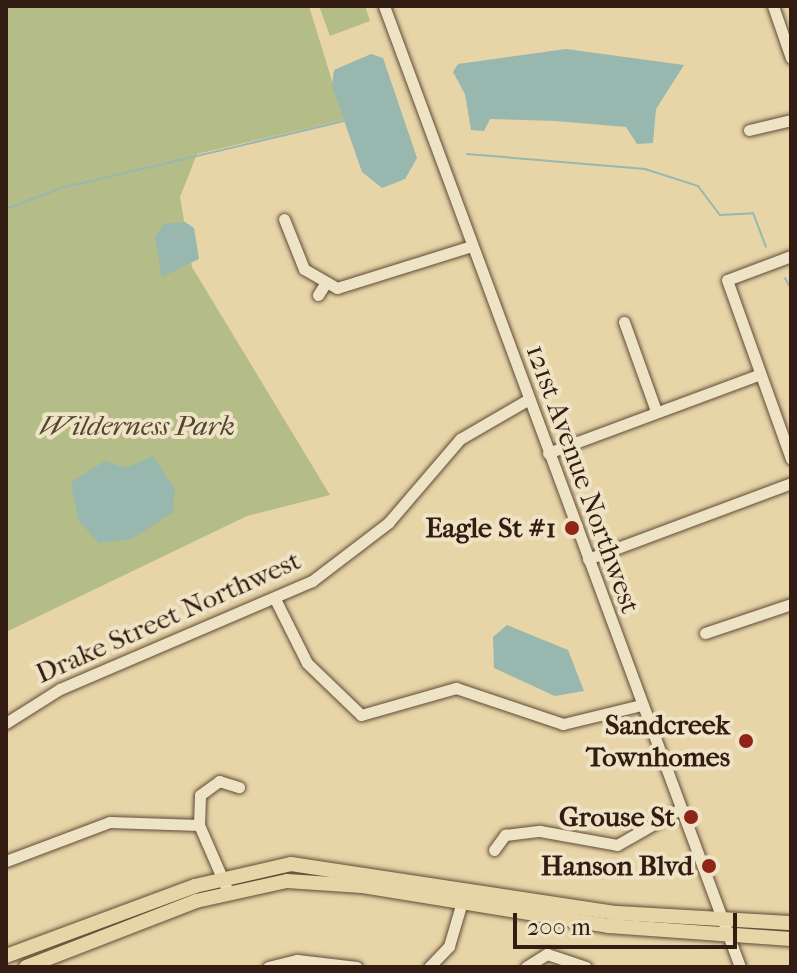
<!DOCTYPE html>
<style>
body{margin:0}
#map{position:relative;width:797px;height:973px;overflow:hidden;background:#e7d4a7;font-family:"IM FELL French Canon",serif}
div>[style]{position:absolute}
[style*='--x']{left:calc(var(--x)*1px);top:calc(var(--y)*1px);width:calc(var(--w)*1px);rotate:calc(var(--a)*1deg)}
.green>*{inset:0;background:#b4bd88}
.water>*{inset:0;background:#98b7ae}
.stream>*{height:2px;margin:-1px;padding:0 1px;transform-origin:1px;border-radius:1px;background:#98b7ae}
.roads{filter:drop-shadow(0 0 2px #604b37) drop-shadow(0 0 2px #604b37)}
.minor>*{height:11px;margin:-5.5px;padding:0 5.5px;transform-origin:5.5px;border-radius:5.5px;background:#efe3c6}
.major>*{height:14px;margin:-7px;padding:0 7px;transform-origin:7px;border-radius:7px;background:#e7d4a7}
.dots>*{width:22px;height:22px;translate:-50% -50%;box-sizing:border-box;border:4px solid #efe3c6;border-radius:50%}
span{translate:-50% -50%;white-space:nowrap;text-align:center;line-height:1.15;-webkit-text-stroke:8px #efe3c6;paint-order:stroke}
.park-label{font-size:28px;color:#534530;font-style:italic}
.street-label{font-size:28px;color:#331d12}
.poi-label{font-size:28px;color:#331d12;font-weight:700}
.right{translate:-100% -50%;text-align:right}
.frame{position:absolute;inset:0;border:8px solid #331d12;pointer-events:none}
.scale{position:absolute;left:513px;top:913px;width:224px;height:36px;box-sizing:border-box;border:4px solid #331d12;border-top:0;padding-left:10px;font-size:24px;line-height:28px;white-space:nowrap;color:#331d12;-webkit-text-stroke:6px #efe3c6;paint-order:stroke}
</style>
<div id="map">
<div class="green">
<i style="clip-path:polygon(6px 6px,309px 6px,344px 120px,197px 154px,180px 197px,192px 267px,330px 495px,247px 516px,6px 632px)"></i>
<i style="clip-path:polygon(319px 6px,365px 6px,370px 21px,330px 36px)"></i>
</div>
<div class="water">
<i style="clip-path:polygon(566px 49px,684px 65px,656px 109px,653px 143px,637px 144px,626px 127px,555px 121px,490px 119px,484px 131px,471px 130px,465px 94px,453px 72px,458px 64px)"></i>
<i style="clip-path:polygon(371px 54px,383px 58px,417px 158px,405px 179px,382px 188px,362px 172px,332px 86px,334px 70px)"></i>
<i style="clip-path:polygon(185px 222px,194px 228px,199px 259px,162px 277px,155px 237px,164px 224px)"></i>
<i style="clip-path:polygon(153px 456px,175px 489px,173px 512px,132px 539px,99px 543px,78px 520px,71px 482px,105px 461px,126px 468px)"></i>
<i style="clip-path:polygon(507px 625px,568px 650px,584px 691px,555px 696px,494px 668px,493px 637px)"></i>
</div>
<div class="stream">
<i style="--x:467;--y:154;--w:179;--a:4.8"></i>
<i style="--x:645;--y:169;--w:56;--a:17.8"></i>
<i style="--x:698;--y:186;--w:36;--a:53"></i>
<i style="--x:720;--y:215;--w:33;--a:-3"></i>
<i style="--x:753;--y:213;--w:36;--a:69"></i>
<i style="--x:6;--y:209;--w:59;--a:-20.9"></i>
<i style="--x:61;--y:188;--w:292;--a:-13.3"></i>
<i style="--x:785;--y:278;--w:13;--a:61"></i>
</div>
<div class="roads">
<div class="minor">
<i style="--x:384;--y:6;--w:1025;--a:69.67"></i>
<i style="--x:773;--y:6;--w:55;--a:70.9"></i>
<i style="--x:749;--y:130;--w:43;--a:-13.4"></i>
<i style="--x:284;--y:219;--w:54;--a:68.2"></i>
<i style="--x:304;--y:269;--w:38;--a:30"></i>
<i style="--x:337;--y:288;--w:141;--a:-17.3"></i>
<i style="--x:791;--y:256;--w:68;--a:159.4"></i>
<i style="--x:727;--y:280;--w:190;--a:70.3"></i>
<i style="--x:318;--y:295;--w:13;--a:-58"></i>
<i style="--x:624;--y:322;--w:95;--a:70.2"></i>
<i style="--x:548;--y:453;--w:226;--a:-20.4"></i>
<i style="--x:588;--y:559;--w:217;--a:-20.5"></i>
<i style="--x:276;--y:601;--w:69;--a:63.4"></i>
<i style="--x:307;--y:663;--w:75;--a:43.9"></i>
<i style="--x:361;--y:715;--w:99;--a:-15.9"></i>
<i style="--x:456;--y:688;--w:113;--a:18.6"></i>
<i style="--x:563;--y:724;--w:80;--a:-13.7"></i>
<i style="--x:705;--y:633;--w:91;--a:-18.6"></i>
<i style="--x:6;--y:723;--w:64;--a:-32.2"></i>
<i style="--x:60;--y:689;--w:274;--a:-23.2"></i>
<i style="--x:312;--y:581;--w:96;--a:-37.3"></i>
<i style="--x:388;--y:523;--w:111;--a:-49.4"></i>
<i style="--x:460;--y:439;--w:80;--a:-30.1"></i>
<i style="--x:494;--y:850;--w:19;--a:-54"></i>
<i style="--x:505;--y:835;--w:35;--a:-7"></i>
<i style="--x:540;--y:831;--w:78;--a:10.3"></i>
<i style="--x:617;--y:845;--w:73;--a:-29.7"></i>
<i style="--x:6;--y:861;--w:111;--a:-20.6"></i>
<i style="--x:110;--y:822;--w:89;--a:1.9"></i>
<i style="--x:226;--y:887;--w:68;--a:-113.5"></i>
<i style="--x:199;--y:825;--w:30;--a:-88"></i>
<i style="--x:200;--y:795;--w:24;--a:-36"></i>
<i style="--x:219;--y:781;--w:21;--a:17"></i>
<i style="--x:268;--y:967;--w:30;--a:-14"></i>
<i style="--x:297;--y:960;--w:60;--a:6.7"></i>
<i style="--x:429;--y:967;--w:29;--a:-46"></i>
<i style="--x:449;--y:946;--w:53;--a:-73.6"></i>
<i style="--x:526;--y:967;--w:25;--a:-32"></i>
<i style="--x:547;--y:954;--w:41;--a:18.4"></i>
</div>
<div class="major">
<i style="--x:6;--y:956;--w:202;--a:-20.3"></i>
<i style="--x:195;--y:886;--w:98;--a:-12.9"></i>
<i style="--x:291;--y:864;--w:329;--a:8.6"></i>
<i style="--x:616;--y:913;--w:175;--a:3.3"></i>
<i style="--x:26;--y:967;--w:182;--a:-21.2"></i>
<i style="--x:196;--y:901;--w:93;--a:-12.4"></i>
<i style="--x:287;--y:881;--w:75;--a:3.8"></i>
<i style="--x:362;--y:886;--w:250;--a:9.2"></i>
<i style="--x:609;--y:926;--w:182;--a:4.1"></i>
</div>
</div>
<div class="dots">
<i style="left:572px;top:528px;background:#8f2418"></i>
<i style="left:746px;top:741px;background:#8f2418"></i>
<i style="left:691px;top:817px;background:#8f2418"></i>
<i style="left:709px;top:866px;background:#8f2418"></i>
</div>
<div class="park-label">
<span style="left:137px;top:426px">Wilderness Park</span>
</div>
<div class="street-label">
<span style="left:583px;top:479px;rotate:70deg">121st Avenue Northwest</span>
<span style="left:168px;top:617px;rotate:-24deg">Drake Street Northwest</span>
</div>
<div class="poi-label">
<span class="right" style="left:556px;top:528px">Eagle St #1</span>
<span class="right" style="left:730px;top:741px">Sandcreek<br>Townhomes</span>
<span class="right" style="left:675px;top:817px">Grouse St</span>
<span class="right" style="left:693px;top:866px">Hanson Blvd</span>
</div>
<div class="frame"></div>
<div class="scale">200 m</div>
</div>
